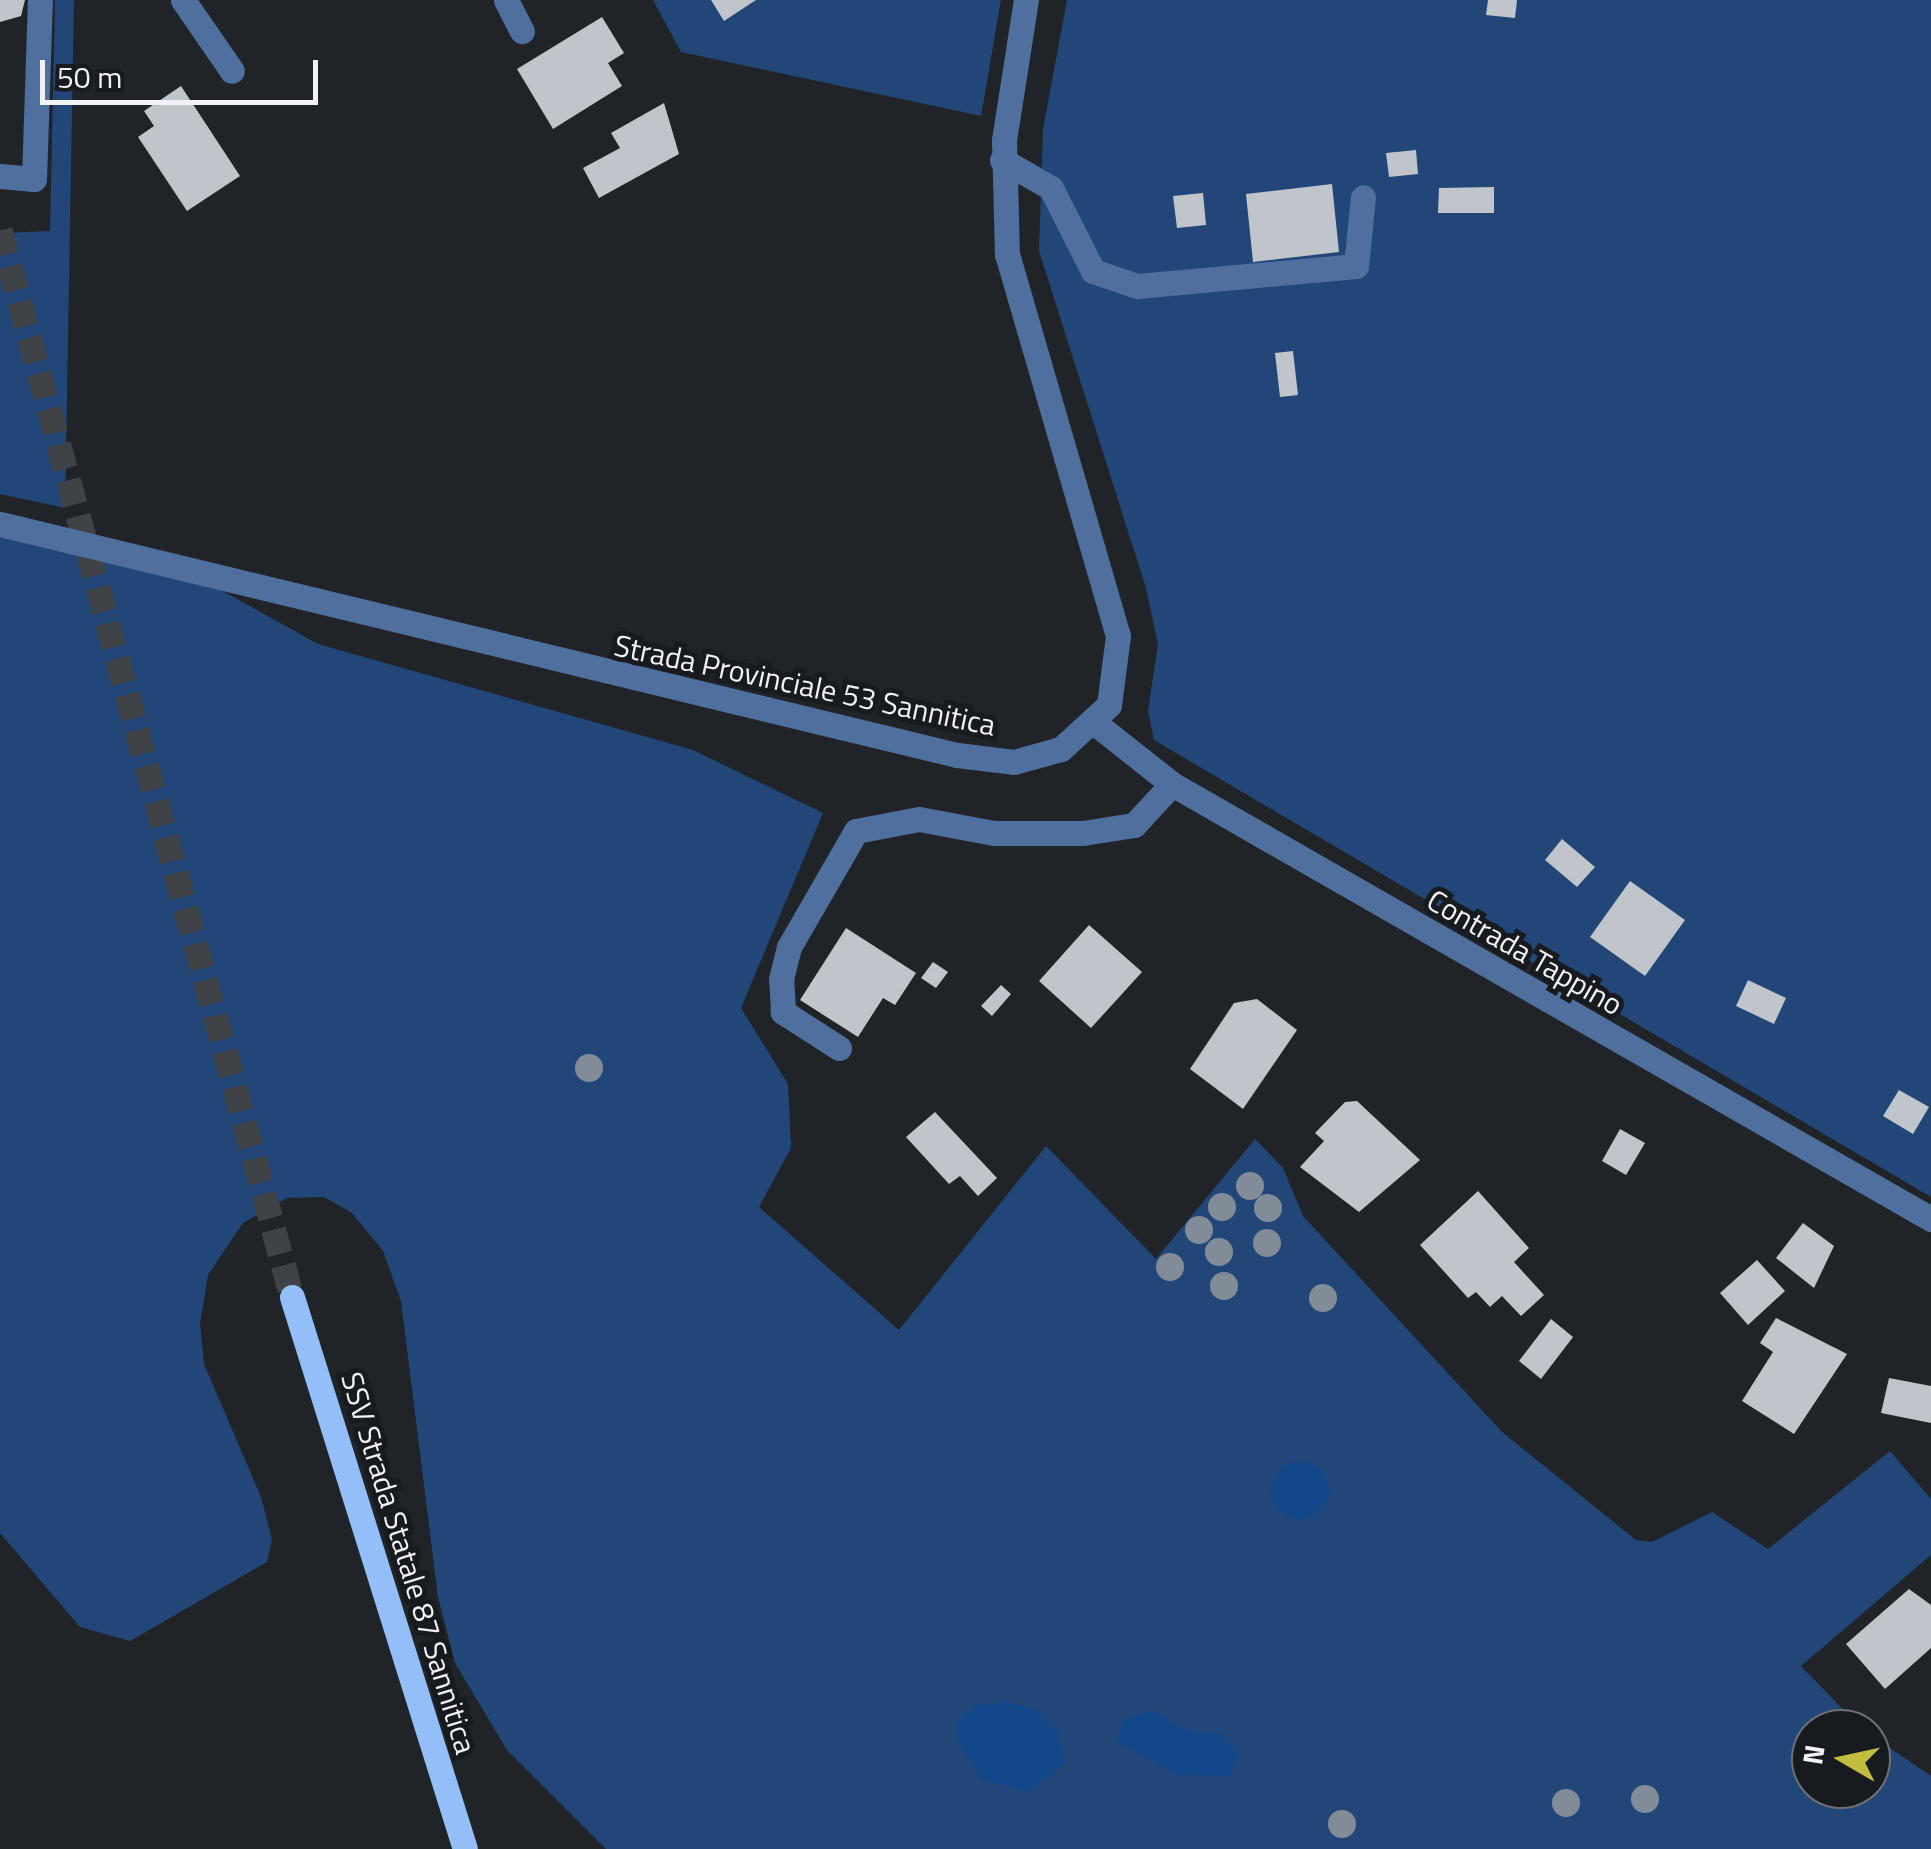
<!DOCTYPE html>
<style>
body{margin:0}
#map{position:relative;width:1931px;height:1849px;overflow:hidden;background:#202428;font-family:"Titillium Web",sans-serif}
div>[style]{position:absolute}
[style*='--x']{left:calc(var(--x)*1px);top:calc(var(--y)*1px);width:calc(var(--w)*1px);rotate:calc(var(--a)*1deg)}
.green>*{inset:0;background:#224677}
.forest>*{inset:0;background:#12478a}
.round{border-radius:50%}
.building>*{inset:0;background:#c0c5cb}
.major-tunnel>*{height:25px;margin-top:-12.5px;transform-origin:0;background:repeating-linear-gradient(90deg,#3f4347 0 25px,transparent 0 37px)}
.minor>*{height:25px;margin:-12.5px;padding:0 12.5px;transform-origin:12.5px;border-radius:12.5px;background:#4f709f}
.major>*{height:25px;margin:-12.5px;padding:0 12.5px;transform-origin:12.5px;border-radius:12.5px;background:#94bef8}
.trees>*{width:28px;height:28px;margin:-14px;border-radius:50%;background:#828c99}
span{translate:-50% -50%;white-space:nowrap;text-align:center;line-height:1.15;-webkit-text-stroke:10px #171a1f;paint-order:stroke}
.street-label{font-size:30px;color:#f0f2f5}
.north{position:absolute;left:1791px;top:1709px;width:100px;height:100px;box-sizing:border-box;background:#171a1f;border:2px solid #6e7075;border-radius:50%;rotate:279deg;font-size:28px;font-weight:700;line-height:40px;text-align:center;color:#f0f2f5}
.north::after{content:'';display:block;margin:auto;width:35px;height:45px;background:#c3bd3e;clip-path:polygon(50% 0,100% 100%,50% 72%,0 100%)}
.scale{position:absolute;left:40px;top:60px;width:278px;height:45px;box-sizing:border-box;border:5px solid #f0f2f5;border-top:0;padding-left:12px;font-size:30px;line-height:35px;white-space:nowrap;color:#f0f2f5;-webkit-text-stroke:8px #171a1f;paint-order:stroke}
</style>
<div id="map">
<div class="green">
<i style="clip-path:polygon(55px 0,74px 0,65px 508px,0 494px,0 233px,50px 231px)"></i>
<i style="clip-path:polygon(653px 0,1001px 0,981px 116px,681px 52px)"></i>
<i style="clip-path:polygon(1067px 0,1931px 0,1931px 1197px,1154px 740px,1148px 711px,1158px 644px,1146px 588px,1039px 251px,1043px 129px)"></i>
<i style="clip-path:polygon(0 536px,219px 589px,318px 644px,693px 750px,823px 813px,741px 1008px,788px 1084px,791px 1148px,759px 1207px,899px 1330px,1046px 1146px,1156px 1259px,1255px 1139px,1283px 1168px,1303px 1216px,1502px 1432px,1636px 1540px,1652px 1542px,1712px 1512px,1768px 1549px,1890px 1451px,1931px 1499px,1931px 1555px,1801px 1666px,1862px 1729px,1811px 1729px,1811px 1789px,1871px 1789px,1871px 1735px,1931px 1776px,1931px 1849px,606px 1849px,507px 1750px,455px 1663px,438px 1597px,401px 1301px,383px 1251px,352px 1213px,324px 1197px,287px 1198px,243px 1223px,208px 1275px,200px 1323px,204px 1364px,261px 1497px,272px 1539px,267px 1562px,130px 1641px,80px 1627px,0 1533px)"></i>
</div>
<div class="forest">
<i class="round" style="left:1271px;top:1461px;width:58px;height:58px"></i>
<i style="clip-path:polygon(1007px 1702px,1037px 1710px,1059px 1733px,1064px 1764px,1029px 1792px,982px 1780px,958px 1741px,955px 1723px,975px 1705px)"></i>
<i style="clip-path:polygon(1154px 1710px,1183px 1729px,1221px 1734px,1239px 1753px,1230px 1776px,1176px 1775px,1117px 1741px,1124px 1719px)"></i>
</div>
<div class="building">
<i style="clip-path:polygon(0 0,25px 0,21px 16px,0 22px)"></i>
<i style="clip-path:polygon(711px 0,756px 0,724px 21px)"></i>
<i style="clip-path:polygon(1488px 0,1517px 0,1515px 18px,1486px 15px)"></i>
<i style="clip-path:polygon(602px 17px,624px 53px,608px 63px,622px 86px,553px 129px,517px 69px)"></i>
<i style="clip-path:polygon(181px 86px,240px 176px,187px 211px,138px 137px,154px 126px,144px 111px)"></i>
<i style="clip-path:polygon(664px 103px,679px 154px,599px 198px,583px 168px,620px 148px,611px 133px)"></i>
<i style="clip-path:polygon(1416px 150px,1418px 174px,1389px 177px,1386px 153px)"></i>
<i style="clip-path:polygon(1332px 184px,1339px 252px,1253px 262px,1246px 194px)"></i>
<i style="clip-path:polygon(1494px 187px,1494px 213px,1438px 213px,1439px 188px)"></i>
<i style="clip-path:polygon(1203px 193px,1206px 225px,1177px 228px,1173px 196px)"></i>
<i style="clip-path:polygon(1293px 351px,1298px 395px,1280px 397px,1275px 353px)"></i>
<i style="clip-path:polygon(1562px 839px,1595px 867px,1577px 887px,1545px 860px)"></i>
<i style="clip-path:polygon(1630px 881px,1685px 920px,1645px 976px,1590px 937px)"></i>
<i style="clip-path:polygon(1089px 925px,1142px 972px,1091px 1028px,1039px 981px)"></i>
<i style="clip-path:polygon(846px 928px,916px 973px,895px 1005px,883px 998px,858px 1037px,800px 1000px)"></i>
<i style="clip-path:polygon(933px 962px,948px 972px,936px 988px,921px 978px)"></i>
<i style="clip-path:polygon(1748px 980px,1786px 998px,1774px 1024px,1736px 1006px)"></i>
<i style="clip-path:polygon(1001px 985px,1011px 994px,992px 1016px,981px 1006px)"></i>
<i style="clip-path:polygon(1257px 999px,1297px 1030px,1243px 1109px,1190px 1069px,1234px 1003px)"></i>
<i style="clip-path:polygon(1899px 1090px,1929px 1107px,1913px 1134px,1883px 1116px)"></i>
<i style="clip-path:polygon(1357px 1101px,1420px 1160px,1359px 1212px,1300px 1167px,1324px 1141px,1315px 1133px,1345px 1102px)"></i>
<i style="clip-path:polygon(935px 1112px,997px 1178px,978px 1196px,960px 1176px,949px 1184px,906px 1137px)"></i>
<i style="clip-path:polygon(1620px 1129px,1645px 1143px,1626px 1175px,1602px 1161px)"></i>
<i style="clip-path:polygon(1478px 1191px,1529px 1248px,1514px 1262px,1544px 1295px,1521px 1316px,1502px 1296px,1490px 1307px,1476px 1292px,1468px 1298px,1420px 1245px)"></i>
<i style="clip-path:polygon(1803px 1223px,1834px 1246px,1814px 1288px,1776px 1258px)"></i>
<i style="clip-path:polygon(1757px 1260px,1785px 1291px,1748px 1325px,1720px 1293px)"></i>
<i style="clip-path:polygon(1776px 1318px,1847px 1354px,1794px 1434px,1742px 1401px,1773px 1352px,1760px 1343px)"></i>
<i style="clip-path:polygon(1551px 1319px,1573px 1337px,1541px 1379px,1519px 1361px)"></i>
<i style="clip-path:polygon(1889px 1378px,1931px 1386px,1931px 1423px,1881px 1413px)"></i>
<i style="clip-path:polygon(1909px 1589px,1931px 1605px,1931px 1648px,1885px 1689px,1846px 1644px)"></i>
</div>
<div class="major-tunnel">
<i style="--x:0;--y:230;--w:1106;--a:74.69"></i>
</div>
<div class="minor">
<i style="--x:183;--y:0;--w:86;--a:55.4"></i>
<i style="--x:506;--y:0;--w:35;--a:63"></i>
<i style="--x:1002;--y:160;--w:56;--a:29.7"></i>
<i style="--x:1051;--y:188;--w:93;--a:63.2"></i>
<i style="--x:1093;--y:271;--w:46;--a:18.8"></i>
<i style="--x:1137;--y:286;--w:220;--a:-5.2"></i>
<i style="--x:1356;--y:266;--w:69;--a:-84.2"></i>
<i style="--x:0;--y:176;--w:34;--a:5"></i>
<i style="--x:34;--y:179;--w:179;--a:-88.1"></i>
<i style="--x:0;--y:524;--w:984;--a:13.57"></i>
<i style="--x:957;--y:755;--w:57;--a:7"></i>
<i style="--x:1014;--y:762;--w:49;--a:-15.5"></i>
<i style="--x:1061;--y:749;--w:65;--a:-42.5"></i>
<i style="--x:1109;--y:705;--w:70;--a:-82.6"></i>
<i style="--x:1118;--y:636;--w:397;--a:-106.2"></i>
<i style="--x:1007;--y:255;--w:115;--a:-91.5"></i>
<i style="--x:1004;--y:140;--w:142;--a:-81.1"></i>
<i style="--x:1096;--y:724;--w:97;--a:38.3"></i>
<i style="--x:1172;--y:784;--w:875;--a:29.82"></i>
<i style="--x:839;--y:1048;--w:67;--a:-147.3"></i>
<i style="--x:783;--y:1012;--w:33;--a:-93"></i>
<i style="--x:781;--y:979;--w:33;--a:-76"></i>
<i style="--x:789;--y:947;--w:134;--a:-60"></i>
<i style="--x:856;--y:831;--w:64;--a:-10.8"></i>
<i style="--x:919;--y:819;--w:76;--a:10.6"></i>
<i style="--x:994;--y:833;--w:89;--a:0"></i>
<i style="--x:1083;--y:833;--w:52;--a:-8.9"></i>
<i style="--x:1134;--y:825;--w:56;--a:-47.2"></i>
</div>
<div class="major">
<i style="--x:292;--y:1297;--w:578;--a:72.6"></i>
</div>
<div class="trees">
<i style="left:589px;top:1068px"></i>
<i style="left:1250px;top:1186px"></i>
<i style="left:1222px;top:1207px"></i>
<i style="left:1268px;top:1208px"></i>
<i style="left:1199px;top:1230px"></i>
<i style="left:1267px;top:1243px"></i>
<i style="left:1219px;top:1252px"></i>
<i style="left:1170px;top:1267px"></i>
<i style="left:1224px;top:1286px"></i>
<i style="left:1323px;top:1298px"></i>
<i style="left:1645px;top:1799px"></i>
<i style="left:1566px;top:1803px"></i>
<i style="left:1342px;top:1824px"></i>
</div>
<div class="street-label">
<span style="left:805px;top:685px;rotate:12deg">Strada Provinciale 53 Sannitica</span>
<span style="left:1525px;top:952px;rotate:30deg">Contrada Tappino</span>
<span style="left:409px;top:1563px;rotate:73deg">SSV Strada Statale 87 Sannitica</span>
</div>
<div class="north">N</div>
<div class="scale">50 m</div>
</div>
